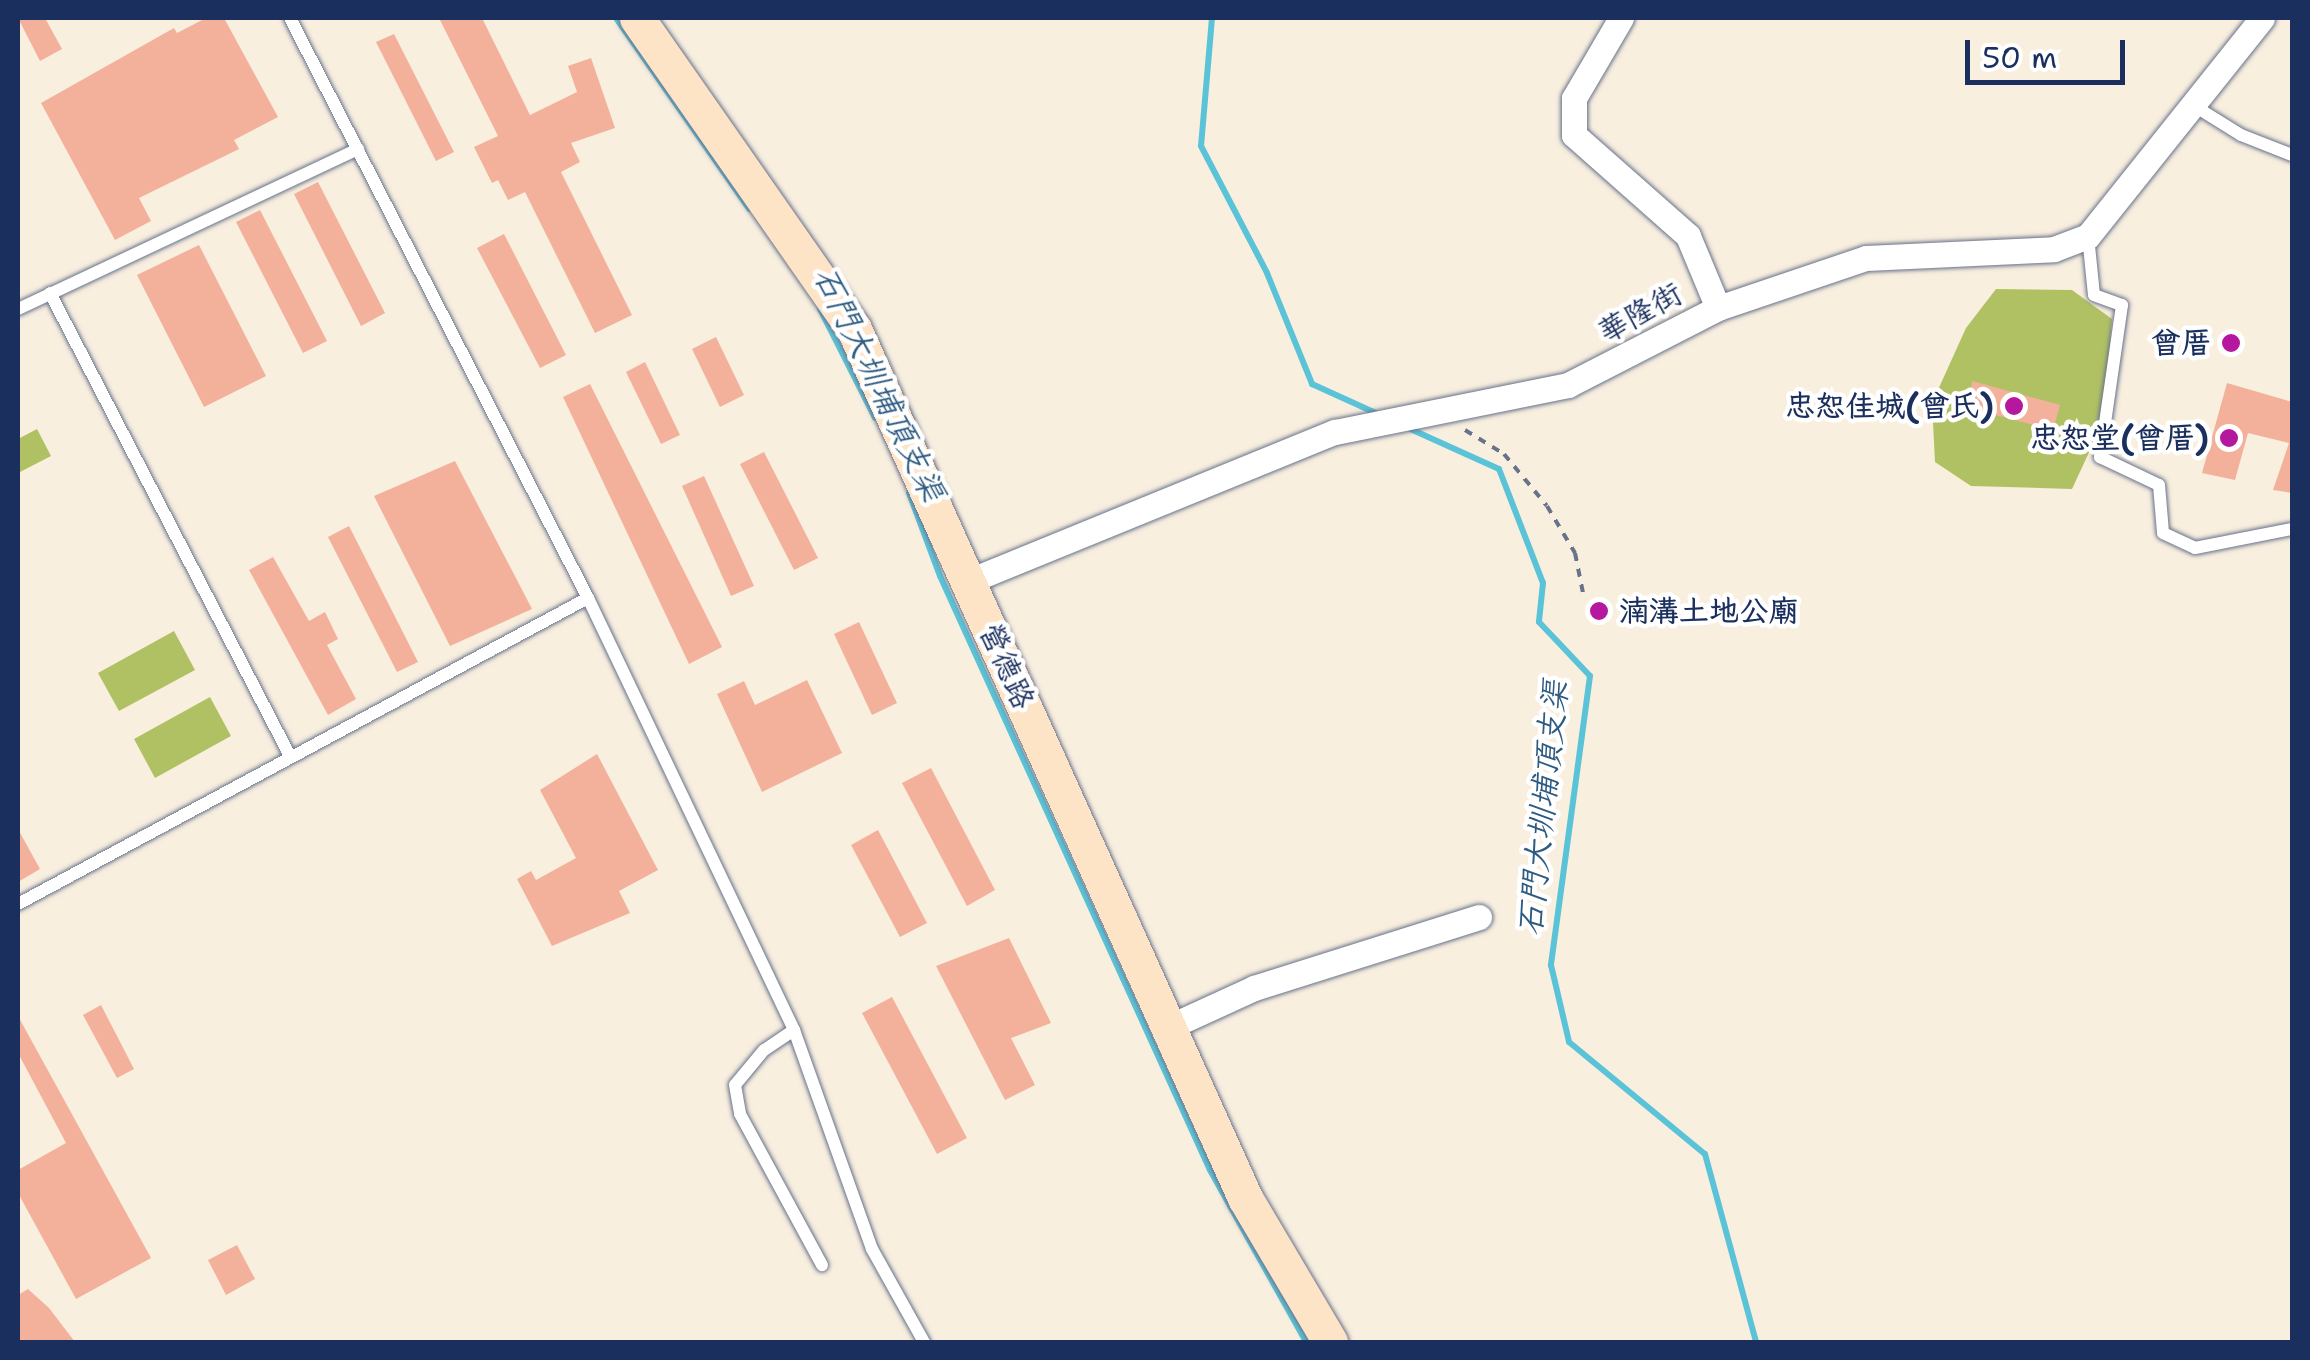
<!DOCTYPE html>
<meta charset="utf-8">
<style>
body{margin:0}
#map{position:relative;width:2310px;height:1360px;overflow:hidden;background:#f8efdf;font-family:"Shantell Sans","LXGW WenKai TC",sans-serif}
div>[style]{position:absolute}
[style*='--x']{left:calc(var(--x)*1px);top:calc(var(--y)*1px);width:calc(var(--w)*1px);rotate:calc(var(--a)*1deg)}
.green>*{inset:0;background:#b0c164}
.stream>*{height:6px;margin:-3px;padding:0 3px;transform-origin:3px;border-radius:3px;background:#5bc3d7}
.building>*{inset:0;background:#f3b19b}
.path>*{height:4px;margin-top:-2px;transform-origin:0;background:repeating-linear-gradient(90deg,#68728b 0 8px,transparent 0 16px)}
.roads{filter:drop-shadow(0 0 2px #68728b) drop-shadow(0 0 2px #68728b)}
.lane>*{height:12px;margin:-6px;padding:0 6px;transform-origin:6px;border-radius:6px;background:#fff}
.street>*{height:25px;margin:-12.5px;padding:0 12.5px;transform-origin:12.5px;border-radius:12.5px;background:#fff}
.secondary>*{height:35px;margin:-17.5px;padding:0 17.5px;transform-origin:17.5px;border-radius:17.5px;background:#fee4c6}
.dots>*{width:28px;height:28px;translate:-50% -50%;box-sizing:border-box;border:5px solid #fff;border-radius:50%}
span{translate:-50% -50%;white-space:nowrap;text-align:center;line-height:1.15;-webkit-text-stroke:9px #fff;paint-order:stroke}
.street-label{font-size:30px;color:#1b2f5e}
.poi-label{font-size:30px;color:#1b2f5e;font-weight:700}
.right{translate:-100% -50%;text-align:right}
.left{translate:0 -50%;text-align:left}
.water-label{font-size:32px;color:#2e5b82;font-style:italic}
.frame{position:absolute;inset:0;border:20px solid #1b2f5e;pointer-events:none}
.scale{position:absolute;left:1965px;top:40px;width:160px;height:45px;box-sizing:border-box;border:5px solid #1b2f5e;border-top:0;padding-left:12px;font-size:30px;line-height:35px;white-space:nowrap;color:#1b2f5e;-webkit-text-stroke:8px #fff;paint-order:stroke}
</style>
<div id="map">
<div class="green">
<i style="clip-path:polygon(1996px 289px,2072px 290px,2112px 319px,2104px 420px,2072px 489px,1971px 486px,1935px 462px,1932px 403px,1966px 328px)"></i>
<i style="clip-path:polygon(37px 429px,51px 456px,18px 473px,18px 439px)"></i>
<i style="clip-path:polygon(174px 631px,195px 670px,119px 711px,98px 673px)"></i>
<i style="clip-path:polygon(210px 697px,231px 736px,155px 778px,134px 739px)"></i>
</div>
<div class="stream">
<i style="--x:616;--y:18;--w:233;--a:55.1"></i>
<i style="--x:1212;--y:18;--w:128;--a:94.9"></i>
<i style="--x:1201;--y:146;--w:143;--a:62.5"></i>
<i style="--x:1267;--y:273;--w:120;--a:67.9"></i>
<i style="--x:1312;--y:384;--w:70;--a:24.4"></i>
<i style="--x:820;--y:309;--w:122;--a:63.2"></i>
<i style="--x:1406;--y:427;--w:102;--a:24.3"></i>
<i style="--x:1499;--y:469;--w:122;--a:68.9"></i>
<i style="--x:1543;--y:583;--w:39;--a:96"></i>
<i style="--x:1539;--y:622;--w:74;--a:46.6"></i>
<i style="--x:1590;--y:676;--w:292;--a:97.7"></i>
<i style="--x:1551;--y:965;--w:79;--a:76.8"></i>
<i style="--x:1569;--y:1042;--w:176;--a:39.5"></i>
<i style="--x:1705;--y:1154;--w:195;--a:74.8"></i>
<i style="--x:909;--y:493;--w:89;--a:69.5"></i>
<i style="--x:940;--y:576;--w:652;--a:65.56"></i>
<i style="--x:1210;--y:1170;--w:197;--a:60.8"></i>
</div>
<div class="building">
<i style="clip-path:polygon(18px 18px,45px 18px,62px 49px,40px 61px)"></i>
<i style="clip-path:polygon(206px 18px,224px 18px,278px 117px,234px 140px,239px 149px,139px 198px,151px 221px,115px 240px,41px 103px,174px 28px,177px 33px)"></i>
<i style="clip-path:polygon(439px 18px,482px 18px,530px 115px,577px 92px,568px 66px,591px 58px,615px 128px,571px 143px,580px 162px,561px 172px,632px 315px,595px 333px,525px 192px,508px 200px,498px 180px,492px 183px,474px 147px,498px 136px)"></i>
<i style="clip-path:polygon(394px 34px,454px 152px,436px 161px,376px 42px)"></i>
<i style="clip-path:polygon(318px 182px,385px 313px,361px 326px,294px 194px)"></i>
<i style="clip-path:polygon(260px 210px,327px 341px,303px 353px,236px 222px)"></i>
<i style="clip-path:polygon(504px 234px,566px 355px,540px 368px,477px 248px)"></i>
<i style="clip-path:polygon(199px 245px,266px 376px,204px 407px,137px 275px)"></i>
<i style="clip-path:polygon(716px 337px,744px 395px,720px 407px,692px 349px)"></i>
<i style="clip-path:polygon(645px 362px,680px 435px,661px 444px,626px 372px)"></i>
<i style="clip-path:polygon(1972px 381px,2060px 405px,2053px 430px,1969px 408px)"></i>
<i style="clip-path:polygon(2227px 383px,2292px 402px,2292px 493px,2273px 490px,2289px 443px,2248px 433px,2235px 480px,2202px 473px)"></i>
<i style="clip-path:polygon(590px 384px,722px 647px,689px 664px,563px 397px)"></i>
<i style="clip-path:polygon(764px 452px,818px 558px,794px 570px,740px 464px)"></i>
<i style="clip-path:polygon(455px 461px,532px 609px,450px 646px,374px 496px)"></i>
<i style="clip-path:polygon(704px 476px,754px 586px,731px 596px,682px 486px)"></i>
<i style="clip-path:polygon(349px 526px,418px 662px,397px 672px,328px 537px)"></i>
<i style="clip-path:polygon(273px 557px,309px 621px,325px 612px,338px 639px,327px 645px,356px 699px,328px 715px,249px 570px)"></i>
<i style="clip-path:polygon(859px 622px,897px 703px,872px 715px,834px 634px)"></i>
<i style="clip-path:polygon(807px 680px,842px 753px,762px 792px,717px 694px,744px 681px,755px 705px)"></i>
<i style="clip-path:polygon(597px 754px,658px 870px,619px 891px,630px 913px,552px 946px,517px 879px,531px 871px,536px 880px,576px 858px,540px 790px)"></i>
<i style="clip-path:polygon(931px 768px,995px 890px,967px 906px,902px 783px)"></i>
<i style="clip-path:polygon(18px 829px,40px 869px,18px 882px)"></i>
<i style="clip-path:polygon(878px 830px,927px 923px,900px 937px,851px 845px)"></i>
<i style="clip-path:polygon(1009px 938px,1051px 1023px,1011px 1038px,1035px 1085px,1005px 1100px,936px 966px)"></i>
<i style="clip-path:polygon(892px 997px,967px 1138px,937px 1154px,862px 1013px)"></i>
<i style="clip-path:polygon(101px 1005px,134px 1069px,117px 1078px,83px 1015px)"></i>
<i style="clip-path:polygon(18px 1016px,151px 1258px,76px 1299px,18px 1193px,18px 1170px,66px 1143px,18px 1053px)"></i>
<i style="clip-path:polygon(237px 1245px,255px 1279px,226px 1295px,208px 1260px)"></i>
<i style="clip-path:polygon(28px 1289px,49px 1308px,75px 1342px,18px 1342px,18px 1295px)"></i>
</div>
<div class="path">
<i style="--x:1465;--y:430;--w:46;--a:31.6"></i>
<i style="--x:1504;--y:454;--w:67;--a:50.4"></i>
<i style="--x:1547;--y:506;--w:55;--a:59.2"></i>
<i style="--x:1575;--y:553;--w:41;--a:78.7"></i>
</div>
<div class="roads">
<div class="lane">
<i style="--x:290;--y:18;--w:652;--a:62.81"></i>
<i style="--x:588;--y:598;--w:479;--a:64.5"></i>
<i style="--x:794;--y:1030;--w:232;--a:70.4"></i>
<i style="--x:872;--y:1249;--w:107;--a:60.8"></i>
<i style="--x:2196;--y:107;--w:53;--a:31.9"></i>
<i style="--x:2241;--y:135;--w:55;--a:21.4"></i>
<i style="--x:2088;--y:236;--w:59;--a:84.2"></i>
<i style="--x:2094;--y:295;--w:30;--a:20"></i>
<i style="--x:2122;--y:305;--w:154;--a:98.2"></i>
<i style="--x:2100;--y:457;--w:65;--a:25.4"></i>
<i style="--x:2159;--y:485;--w:48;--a:85.2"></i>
<i style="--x:2163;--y:533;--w:35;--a:25"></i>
<i style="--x:2195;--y:548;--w:99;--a:-11.1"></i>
<i style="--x:50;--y:293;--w:522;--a:62.6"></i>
<i style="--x:18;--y:309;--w:376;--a:-25.2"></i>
<i style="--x:18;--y:904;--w:647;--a:-28.23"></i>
<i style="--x:794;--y:1030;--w:36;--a:146"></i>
<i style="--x:764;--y:1050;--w:45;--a:129.6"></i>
<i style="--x:735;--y:1085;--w:29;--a:80"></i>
<i style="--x:740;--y:1114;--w:172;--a:61.5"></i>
</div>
<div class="street">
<i style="--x:1621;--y:18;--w:93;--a:120.4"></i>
<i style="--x:1574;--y:98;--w:37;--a:90"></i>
<i style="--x:1574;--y:135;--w:152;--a:41.5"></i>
<i style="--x:1688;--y:236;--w:78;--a:67.4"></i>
<i style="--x:969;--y:581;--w:395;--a:-22.2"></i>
<i style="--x:1335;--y:432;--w:238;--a:-11.4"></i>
<i style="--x:1568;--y:385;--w:169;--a:-27.2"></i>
<i style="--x:1718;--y:308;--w:156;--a:-18.7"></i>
<i style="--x:1866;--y:258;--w:188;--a:-2.7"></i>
<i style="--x:2054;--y:249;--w:36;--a:-21"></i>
<i style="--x:2088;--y:236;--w:279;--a:-51.4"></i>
<i style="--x:1169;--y:1027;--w:94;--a:-24.6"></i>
<i style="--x:1254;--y:988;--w:236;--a:-17.5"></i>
</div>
<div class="secondary">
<i style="--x:637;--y:18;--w:379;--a:55.1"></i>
<i style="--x:854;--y:329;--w:953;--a:65.77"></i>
<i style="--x:1245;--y:1198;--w:167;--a:59.4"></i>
</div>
</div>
<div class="dots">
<i style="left:2231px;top:343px;background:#b5179e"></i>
<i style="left:2014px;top:406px;background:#b5179e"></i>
<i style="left:2229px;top:438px;background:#b5179e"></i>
<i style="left:1599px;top:611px;background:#b5179e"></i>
</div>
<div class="street-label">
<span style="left:1640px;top:313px;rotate:-29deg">華隆街</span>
<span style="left:1007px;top:666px;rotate:66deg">營德路</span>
</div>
<div class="poi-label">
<span class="right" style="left:2211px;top:343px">曾厝</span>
<span class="right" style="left:1994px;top:406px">忠恕佳城(曾氏)</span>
<span class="right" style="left:2209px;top:438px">忠恕堂(曾厝)</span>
<span class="left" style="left:1619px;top:611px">湳溝土地公廟</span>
</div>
<div class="water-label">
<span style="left:879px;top:384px;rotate:64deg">石門大圳埔頂支渠</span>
<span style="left:1543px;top:808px;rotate:-84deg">石門大圳埔頂支渠</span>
</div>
<div class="frame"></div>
<div class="scale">50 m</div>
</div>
